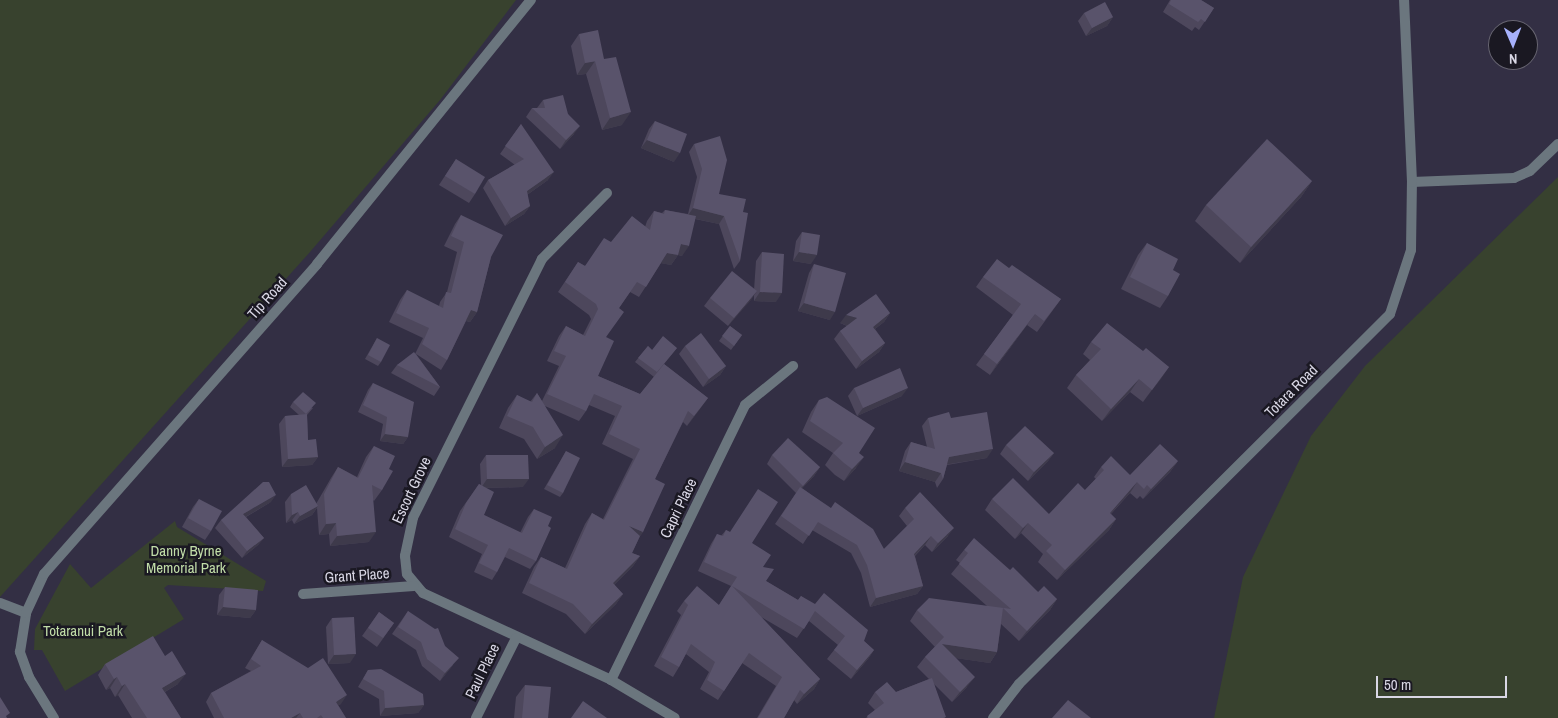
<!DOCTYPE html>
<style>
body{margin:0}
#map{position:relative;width:1558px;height:718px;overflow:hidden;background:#332f44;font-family:"Archivo Narrow",sans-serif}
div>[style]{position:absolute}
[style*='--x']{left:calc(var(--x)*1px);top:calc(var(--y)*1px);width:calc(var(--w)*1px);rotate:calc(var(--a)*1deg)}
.green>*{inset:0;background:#38422e}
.street>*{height:10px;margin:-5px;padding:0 5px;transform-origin:5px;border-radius:5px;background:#6b767e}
.wall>*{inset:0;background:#4d475c}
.shaded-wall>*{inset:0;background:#3e3a4b}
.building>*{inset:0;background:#59536b}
span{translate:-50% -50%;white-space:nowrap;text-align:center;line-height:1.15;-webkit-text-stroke:5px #1a1822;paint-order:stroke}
.street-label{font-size:15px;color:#d9d7e5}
.park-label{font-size:15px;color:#c1dda8}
.north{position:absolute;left:1488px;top:20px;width:50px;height:50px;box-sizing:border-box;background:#1a1822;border:1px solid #666470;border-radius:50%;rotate:179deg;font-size:14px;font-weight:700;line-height:20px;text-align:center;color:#d9d7e5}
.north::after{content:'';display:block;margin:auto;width:18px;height:22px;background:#a7b1fc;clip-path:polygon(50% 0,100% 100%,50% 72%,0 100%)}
.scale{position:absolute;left:1376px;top:676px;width:131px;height:22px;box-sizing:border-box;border:2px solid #d9d7e5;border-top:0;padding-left:6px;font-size:15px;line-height:18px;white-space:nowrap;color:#d9d7e5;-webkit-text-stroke:4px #1a1822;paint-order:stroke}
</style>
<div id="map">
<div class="green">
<i style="clip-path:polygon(0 0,516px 0,440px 100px,310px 252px,0 597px)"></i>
<i style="clip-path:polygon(1558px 177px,1558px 718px,1214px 718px,1243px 577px,1311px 436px,1365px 366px)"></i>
<i style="clip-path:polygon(175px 521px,177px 527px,266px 581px,263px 591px,168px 585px,164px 588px,184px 619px,65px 691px,42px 650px,34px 650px,35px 629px,70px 564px,91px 588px)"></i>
</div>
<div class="street">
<i style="--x:1412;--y:182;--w:102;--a:-2.2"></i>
<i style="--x:1514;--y:178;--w:17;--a:-24"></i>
<i style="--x:1530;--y:171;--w:39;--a:-44"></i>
<i style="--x:607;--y:193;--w:93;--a:134.6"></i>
<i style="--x:542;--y:259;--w:289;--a:116.5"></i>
<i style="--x:413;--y:518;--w:39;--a:102"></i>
<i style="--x:405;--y:556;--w:18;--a:84"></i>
<i style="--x:407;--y:574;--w:25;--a:50"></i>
<i style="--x:423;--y:593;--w:207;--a:24.8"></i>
<i style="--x:611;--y:680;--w:74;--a:30.7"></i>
<i style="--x:303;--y:594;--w:111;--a:-4.1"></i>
<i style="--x:0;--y:603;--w:28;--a:21"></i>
<i style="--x:611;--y:680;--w:306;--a:-64"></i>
<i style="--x:745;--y:405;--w:62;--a:-39.1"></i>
<i style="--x:54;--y:718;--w:48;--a:-121.4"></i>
<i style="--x:29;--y:677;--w:27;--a:-110"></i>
<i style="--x:20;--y:652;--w:39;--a:-81"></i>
<i style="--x:26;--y:613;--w:43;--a:-65.2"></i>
<i style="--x:44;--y:574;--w:413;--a:-48.6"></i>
<i style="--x:317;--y:264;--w:340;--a:-51"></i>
<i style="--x:476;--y:718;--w:89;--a:-63.4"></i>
<i style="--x:993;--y:718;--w:43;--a:-52.6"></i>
<i style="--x:1019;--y:684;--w:524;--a:-44.92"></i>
<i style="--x:1390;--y:314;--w:67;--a:-71.8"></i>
<i style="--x:1411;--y:250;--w:68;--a:-89.2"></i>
<i style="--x:1412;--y:182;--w:182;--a:-92.5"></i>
</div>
<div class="wall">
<i style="clip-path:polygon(1170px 0,1201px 0,1214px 8px,1199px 30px,1195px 27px,1192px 31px,1163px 12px)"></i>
<i style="clip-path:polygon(1084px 13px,1113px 17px,1107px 26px,1086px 36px,1078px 21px)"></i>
<i style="clip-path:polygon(579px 34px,604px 59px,622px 125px,602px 130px,586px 74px,577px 75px,571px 46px)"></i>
<i style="clip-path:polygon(543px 100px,568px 114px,574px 134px,560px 149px,526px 117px,532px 108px,537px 108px)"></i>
<i style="clip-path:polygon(655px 121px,674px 162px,641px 148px,649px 129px)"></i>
<i style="clip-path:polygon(521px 124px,548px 180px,527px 195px,530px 206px,524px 214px,505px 226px,483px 188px,488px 180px,515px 165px,500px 154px)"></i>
<i style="clip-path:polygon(694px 144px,719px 194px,743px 212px,740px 261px,734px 269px,719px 224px,695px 219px,682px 256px,678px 255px,671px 265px,661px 263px,639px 297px,630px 292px,619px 308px,606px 337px,598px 376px,640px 394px,654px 377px,635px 362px,648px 346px,652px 350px,677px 348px,664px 364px,708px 398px,687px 426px,683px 422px,655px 479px,643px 532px,640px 536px,632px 553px,640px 556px,633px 566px,614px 585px,623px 594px,616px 604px,585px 634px,566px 614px,522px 593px,534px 567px,541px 557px,565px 568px,585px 524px,592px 513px,603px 519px,633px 459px,602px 444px,615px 416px,589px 405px,586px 411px,579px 421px,545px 406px,555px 448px,537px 459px,524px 439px,499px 428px,508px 408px,517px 395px,530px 402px,537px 393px,542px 401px,559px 366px,547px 361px,559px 336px,566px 326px,583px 335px,591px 319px,589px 315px,558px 292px,578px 262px,585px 266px,611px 242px,645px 227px,647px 221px,654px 211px,662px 213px,665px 210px,688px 214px,697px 177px,689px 152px)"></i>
<i style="clip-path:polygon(456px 159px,475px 194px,469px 203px,439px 185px)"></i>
<i style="clip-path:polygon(1312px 181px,1301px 197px,1240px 263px,1195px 221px,1206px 205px)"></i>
<i style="clip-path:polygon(461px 215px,491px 257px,477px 312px,470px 322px,466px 321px,447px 360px,441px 370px,416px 354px,440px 387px,434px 396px,391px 373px,397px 365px,415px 354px,423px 338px,389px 322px,400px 300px,407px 290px,439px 306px,440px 302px,447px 292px,457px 252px,444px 246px,455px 224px)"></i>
<i style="clip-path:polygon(802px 232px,811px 264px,793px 261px,796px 241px)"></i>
<i style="clip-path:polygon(1147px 243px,1173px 270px,1168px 296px,1160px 308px,1121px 289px,1138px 255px)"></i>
<i style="clip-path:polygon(762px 252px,776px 302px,754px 301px,754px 295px,728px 326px,704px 306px,710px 298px,754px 290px,756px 261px)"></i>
<i style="clip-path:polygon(814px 264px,830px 320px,798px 311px,809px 273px)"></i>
<i style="clip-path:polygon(1009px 268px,1061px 299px,1037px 332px,1027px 325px,990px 375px,976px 365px,1013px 315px,976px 287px,983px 277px)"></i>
<i style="clip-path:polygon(890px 313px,884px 322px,875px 329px,885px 343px,879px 352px,856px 369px,834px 339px,840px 331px,847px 326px,840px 323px)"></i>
<i style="clip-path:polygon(730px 326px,742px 335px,731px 350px,719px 341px)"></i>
<i style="clip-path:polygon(377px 338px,381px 362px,378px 366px,365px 359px)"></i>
<i style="clip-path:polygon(1091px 342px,1143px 351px,1169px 367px,1143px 402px,1130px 392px,1102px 421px,1067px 388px,1076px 375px,1090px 360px,1083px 354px)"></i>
<i style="clip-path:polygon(685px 346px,726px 366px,720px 375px,703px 387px,679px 354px)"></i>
<i style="clip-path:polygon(373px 383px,408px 437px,403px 444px,380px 441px,383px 424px,358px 412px,368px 390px)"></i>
<i style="clip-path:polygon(854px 388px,902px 396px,857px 416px,848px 396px)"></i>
<i style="clip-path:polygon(819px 400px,859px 453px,856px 468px,844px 481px,835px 475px,825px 465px,833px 453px,802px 432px,811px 412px)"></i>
<i style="clip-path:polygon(293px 402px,313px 408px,307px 415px,308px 440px,318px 457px,312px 465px,282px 467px,279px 424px,285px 416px,299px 415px,290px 407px)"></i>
<i style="clip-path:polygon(928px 418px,951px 418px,987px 458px,947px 465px,943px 479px,937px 488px,935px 482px,899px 471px,905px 451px,911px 442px,927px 447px,922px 426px)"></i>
<i style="clip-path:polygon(1006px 445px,1054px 453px,1048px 461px,1028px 481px,1000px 454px)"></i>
<i style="clip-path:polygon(374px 446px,389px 469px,382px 490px,374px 501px,373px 500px,369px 542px,330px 546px,329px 534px,319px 535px,317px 508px,312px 515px,294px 524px,292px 520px,286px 523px,285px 502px,291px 494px,316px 504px,331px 478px,338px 467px,357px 477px,366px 457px)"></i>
<i style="clip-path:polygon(566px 451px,563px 493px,560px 497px,544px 489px)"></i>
<i style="clip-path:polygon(486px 455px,523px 487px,486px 488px,484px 515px,520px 533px,528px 517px,534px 509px,548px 526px,536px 561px,530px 569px,505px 557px,497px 572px,492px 580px,474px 572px,482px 554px,449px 537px,460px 511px,479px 484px,481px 485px,480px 464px)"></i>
<i style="clip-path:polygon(772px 455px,820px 467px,814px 476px,802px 488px,884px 549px,907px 526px,899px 516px,905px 508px,948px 536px,932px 552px,925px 545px,915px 556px,923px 586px,917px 594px,870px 607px,861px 573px,851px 553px,812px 530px,803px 544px,775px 524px,796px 493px,767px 464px)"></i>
<i style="clip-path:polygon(1178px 461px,1170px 472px,1143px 499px,1140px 496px,1137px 499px,1130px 493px,1111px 514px,1116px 519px,1109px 530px,1057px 580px,1038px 562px,1043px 554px,1021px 533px,1015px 539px,985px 510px,992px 499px,1049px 514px,1085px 490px,1096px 479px,1094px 477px,1101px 467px,1130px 475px)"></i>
<i style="clip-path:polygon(199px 499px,211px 531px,205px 540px,182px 527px,193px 507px)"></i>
<i style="clip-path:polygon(271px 502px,246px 517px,264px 538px,258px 545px,242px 558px,215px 528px,221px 520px)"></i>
<i style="clip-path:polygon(726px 530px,752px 543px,763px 567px,766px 581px,798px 600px,801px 596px,864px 641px,874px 650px,868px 659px,851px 679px,827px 659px,838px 645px,809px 621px,797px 638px,761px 617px,820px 679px,814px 689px,797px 704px,794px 700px,784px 718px,757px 718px,776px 686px,742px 663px,718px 700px,700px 689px,709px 672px,686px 654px,679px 667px,673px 677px,654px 666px,681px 615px,677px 611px,684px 601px,719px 605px,731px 586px,698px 571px,711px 544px,717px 534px,721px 536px)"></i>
<i style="clip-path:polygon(964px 550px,1010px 570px,1038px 592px,1057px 599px,1050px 610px,1019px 641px,1001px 624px,997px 652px,990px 663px,956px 658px,967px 687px,952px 702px,934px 684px,945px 718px,866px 718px,875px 710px,868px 703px,875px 692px,896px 692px,929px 679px,917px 667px,925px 657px,935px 647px,910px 621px,917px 610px,987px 606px,951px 574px,960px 563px,956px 560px)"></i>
<i style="clip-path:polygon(225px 587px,256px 610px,250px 618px,217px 615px,219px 595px)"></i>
<i style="clip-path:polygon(408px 611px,445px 646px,453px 665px,440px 681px,422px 666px,416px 650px,392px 634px)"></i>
<i style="clip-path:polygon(379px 612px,394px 623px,377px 647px,362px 636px)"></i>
<i style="clip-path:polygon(332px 618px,350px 663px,328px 664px,326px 627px)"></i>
<i style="clip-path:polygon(262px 640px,341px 704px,338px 705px,346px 718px,214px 718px,206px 702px,211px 693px,251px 671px,245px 668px)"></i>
<i style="clip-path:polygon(105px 664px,178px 684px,165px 692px,181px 718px,132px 718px,118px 695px,115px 697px,110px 688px,106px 690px,98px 675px)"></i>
<i style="clip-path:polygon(368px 670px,424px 705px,418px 713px,380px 716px,379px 699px,358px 687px)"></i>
<i style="clip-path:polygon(525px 685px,548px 718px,514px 718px,516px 697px)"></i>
</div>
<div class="shaded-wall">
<i style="clip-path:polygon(1113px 17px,1107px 26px,1086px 36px,1092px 28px)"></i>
<i style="clip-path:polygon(595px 61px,586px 74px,577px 75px,585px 63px)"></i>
<i style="clip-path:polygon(631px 112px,622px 125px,602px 130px,610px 118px)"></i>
<i style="clip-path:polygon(580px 126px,574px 134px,560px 149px,566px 140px)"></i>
<i style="clip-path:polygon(647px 140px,680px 153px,674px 162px,641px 148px)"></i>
<i style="clip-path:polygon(554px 172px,548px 180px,521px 199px,527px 191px)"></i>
<i style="clip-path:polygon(1312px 181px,1301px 197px,1240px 263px,1251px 247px)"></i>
<i style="clip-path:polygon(530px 206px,524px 214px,505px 226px,511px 218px)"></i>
<i style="clip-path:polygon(693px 208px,724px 216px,719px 224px,687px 217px)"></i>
<i style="clip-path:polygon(681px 244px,689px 246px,682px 256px,674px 254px)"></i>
<i style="clip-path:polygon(799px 252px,817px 255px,811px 264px,793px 261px)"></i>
<i style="clip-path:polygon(667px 253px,678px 255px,671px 265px,660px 263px)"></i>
<i style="clip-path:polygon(757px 291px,751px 300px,728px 326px,734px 318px)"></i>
<i style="clip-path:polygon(760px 292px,782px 293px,776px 302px,754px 301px)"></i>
<i style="clip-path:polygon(804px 303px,835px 312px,830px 320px,798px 311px)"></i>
<i style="clip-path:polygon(471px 310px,477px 312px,470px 322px,464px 320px)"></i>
<i style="clip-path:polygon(890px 313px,884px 322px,867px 335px,873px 327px)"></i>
<i style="clip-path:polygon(1035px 314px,1027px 325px,990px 375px,997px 364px)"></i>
<i style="clip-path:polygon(846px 315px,857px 318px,851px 327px,840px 323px)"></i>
<i style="clip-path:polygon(885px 343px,879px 352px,856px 369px,862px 361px)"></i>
<i style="clip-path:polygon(726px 366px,720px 375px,703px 387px,709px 379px)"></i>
<i style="clip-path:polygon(1169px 367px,1161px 379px,1143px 402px,1152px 390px)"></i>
<i style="clip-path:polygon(1139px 379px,1130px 392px,1102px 421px,1111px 409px)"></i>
<i style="clip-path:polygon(908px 388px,902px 396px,857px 416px,863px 408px)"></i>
<i style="clip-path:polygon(708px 398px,700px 409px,687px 426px,694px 416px)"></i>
<i style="clip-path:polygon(385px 434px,408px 437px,403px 444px,380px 441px)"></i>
<i style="clip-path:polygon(563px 435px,555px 448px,537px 459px,545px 447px)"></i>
<i style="clip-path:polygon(993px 449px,987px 458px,943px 465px,949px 457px)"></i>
<i style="clip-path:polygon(1054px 453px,1048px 461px,1028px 481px,1034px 472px)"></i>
<i style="clip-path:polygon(318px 457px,312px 465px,282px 467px,288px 459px)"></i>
<i style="clip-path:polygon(864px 457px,856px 468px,844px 481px,852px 469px)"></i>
<i style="clip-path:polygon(1178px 461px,1170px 472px,1143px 499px,1151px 489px)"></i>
<i style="clip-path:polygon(905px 462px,941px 473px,935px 482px,899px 471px)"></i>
<i style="clip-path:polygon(820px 467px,814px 476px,797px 494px,803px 486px)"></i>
<i style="clip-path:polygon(487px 479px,529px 479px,523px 487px,481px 488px)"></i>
<i style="clip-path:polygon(1137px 482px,1130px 493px,1102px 523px,1110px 513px)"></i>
<i style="clip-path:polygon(276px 495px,271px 502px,238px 521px,243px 514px)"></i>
<i style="clip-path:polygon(318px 506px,312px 515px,294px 524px,300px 516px)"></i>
<i style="clip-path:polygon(298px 512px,292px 520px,286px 523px,292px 515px)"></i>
<i style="clip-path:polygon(1116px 519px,1109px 530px,1057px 580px,1065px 570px)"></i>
<i style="clip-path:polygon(336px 523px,329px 534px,319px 535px,326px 524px)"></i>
<i style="clip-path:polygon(1028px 523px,1021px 533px,1015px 539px,1023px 528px)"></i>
<i style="clip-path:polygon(629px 526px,643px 532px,636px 542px)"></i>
<i style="clip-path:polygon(954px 528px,948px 536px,932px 552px,938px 543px)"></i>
<i style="clip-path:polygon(376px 532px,369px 542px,330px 546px,337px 536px)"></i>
<i style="clip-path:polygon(931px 536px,925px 545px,908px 562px,914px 554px)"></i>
<i style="clip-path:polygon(264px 538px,258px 545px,242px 558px,247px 551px)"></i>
<i style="clip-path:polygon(640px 556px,633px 566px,606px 593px,613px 583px)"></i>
<i style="clip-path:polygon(923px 586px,917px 594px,870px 607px,876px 598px)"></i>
<i style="clip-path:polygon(623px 594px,616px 604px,585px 634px,592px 624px)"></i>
<i style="clip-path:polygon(1057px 599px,1050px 610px,1019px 641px,1027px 631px)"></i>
<i style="clip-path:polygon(223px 607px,256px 610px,250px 618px,217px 615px)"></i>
<i style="clip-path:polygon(942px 644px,997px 652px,990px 663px,934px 655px)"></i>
<i style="clip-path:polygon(874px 650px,868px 659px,851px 679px,857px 670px)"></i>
<i style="clip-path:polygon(356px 654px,350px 663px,328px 664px,334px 655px)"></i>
<i style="clip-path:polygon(459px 658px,453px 665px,440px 681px,445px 673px)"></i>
<i style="clip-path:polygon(186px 674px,178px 684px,154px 698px,162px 688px)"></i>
<i style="clip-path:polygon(117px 677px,110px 688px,106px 690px,114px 679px)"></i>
<i style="clip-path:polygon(975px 677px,967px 687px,952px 702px,960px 692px)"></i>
<i style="clip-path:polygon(820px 679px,814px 689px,797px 704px,804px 694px)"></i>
<i style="clip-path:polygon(125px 684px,118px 695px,115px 697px,122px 686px)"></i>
<i style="clip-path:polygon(347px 695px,341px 704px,330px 710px,336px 702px)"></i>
<i style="clip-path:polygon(424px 705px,418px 713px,380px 716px,385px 708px)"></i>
<i style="clip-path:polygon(300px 713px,296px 718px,291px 718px)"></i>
</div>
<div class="building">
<i style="clip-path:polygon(1171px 0,1201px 0,1214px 8px,1205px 22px,1201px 19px,1198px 22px,1169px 4px)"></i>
<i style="clip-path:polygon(1105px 2px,1113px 17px,1092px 28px,1084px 13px)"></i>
<i style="clip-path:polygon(598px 30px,604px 59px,616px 57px,631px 112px,610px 118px,595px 61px,597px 61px,585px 63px,579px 34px)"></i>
<i style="clip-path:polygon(563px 95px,568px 114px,580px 126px,566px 140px,532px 108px,545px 108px,543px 100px)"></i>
<i style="clip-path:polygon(655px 121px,687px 134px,680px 153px,647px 140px)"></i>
<i style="clip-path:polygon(521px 124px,554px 172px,527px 191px,530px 206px,511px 218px,488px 180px,524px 159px,505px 146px)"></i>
<i style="clip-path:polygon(720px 136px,727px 160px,719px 194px,746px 199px,743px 212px,748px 213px,740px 261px,724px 216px,693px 208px,702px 169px,694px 144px)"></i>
<i style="clip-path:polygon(1267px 139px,1312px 181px,1251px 247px,1206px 205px)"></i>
<i style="clip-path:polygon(456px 159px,485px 177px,475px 194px,445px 176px)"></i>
<i style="clip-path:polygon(665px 210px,696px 216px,689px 246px,681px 244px,678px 255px,667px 253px,646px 287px,637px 282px,619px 308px,624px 312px,606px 337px,614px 341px,598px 376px,640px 394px,664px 364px,708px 398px,694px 416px,688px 411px,655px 479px,665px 484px,643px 532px,629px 526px,640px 536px,632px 553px,640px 556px,613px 583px,623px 594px,592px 624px,573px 604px,529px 583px,541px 557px,567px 569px,592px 513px,604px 520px,640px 449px,609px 434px,622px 406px,594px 394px,586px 411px,547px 394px,566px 356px,554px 351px,566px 326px,585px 336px,598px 309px,596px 304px,565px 282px,578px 262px,585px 266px,604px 238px,611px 242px,632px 216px,650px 230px,654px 211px,664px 214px)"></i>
<i style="clip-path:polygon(461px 215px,503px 235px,491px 257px,477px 312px,471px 310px,447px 360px,422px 344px,429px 328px,396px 313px,407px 290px,443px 308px,446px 292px,451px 293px,464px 242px,451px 236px)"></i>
<i style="clip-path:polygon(802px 232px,820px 235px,817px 255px,799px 252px)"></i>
<i style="clip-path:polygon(1147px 243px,1178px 259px,1173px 270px,1180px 274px,1168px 296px,1130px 277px)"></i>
<i style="clip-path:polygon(762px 252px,784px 254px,782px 293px,760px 292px)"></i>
<i style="clip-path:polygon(997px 259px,1009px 268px,1012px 265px,1061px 299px,1044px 321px,1035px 314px,997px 364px,984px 354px,1021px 304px,983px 277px)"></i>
<i style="clip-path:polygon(814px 264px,846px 273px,835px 312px,804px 303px)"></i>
<i style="clip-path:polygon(732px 271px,757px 291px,734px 318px,710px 298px)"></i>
<i style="clip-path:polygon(876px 294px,890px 313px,873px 327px,885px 343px,862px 361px,840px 331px,857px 318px,846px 315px)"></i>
<i style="clip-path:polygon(1107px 323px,1143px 351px,1146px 348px,1169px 367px,1152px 390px,1139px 379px,1111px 409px,1076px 375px,1101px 349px,1091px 342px)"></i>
<i style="clip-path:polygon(730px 326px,742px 335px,734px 346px,722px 336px)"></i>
<i style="clip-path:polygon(701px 333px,726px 366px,709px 379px,685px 346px)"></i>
<i style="clip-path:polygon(663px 336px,677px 348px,657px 372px,638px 358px,648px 346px,652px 350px)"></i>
<i style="clip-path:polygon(377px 338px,390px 345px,381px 362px,368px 355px)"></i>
<i style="clip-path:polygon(414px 352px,440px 387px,397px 365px)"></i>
<i style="clip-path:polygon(900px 368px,908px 388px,863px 408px,854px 388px)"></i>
<i style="clip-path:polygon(373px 383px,414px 402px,408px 437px,385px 434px,387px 417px,363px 405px)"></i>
<i style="clip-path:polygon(303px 392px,316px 403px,306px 414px,293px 402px)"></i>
<i style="clip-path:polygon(537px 393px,563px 435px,545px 447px,533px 427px,507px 416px,517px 395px,532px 402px)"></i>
<i style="clip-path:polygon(827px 397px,875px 428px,859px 453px,864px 457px,852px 469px,844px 463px,833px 453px,843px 443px,810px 421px,819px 400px)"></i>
<i style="clip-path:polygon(949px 412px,951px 418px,987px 412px,993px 449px,949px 457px,943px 479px,941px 473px,905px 462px,911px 442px,935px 449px,928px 418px)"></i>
<i style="clip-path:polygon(307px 414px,308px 440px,316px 439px,318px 457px,288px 459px,285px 416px)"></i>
<i style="clip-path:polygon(1025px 426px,1054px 453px,1034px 472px,1006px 445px)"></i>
<i style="clip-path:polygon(788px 438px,820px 467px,803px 486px,772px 455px)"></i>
<i style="clip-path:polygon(1160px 444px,1178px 461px,1151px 489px,1147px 485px,1144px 489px,1130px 475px,1137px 482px,1110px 513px,1116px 519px,1065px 570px,1046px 551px,1052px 545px,1028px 523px,1023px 528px,992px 499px,1013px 478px,1049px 514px,1078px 483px,1085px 490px,1104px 470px,1101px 467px,1111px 456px,1130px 475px)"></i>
<i style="clip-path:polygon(374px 446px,395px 456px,389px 469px,393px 471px,382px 490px,372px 485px,376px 532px,337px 536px,336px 523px,326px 524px,324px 494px,338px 467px,358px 478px)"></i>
<i style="clip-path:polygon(566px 451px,580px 458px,563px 493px,547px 485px)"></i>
<i style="clip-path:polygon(486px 455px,528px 455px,529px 479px,487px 479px)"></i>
<i style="clip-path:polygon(263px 482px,269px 482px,276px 495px,243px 514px,264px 538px,247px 551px,221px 520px)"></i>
<i style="clip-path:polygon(479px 484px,494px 492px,484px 515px,522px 533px,534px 509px,552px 517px,548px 526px,551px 528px,536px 561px,509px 548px,497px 572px,479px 563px,488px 545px,455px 529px,466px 503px)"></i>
<i style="clip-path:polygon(306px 485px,318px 506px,300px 516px,298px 512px,292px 515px,291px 494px)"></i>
<i style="clip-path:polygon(800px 487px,831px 508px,835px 502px,873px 529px,884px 549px,914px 519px,905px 508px,920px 492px,954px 528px,938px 543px,931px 536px,914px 554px,923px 586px,876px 598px,867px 565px,857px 545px,818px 522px,809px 536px,781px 516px)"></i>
<i style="clip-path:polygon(758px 489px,778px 502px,752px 543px,771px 555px,763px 567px,774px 569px,766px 581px,798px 600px,801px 596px,815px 604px,824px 593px,868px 630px,864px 641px,874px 650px,857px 670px,834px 650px,845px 636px,815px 611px,804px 629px,732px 586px,820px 679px,804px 694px,800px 690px,784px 718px,758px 718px,782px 677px,749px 653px,724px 691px,707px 680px,715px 662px,691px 644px,679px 667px,661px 657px,688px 605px,684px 601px,697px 586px,719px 605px,737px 577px,704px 562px,717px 534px,723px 536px,726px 530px,730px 532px)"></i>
<i style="clip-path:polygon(199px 499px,222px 511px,211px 531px,188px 518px)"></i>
<i style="clip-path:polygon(974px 538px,1010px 570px,1013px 567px,1038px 592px,1044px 586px,1057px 599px,1027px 631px,1003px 608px,997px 652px,942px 644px,975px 677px,960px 692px,925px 657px,944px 637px,917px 610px,929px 598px,1011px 609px,959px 564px,968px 553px,964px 550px)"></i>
<i style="clip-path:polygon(225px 587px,258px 590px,256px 610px,223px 607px)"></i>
<i style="clip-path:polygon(408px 611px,435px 629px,438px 628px,445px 646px,459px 658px,445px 673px,427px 659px,421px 642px,398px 627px)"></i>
<i style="clip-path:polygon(379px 612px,394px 623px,383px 638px,368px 628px)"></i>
<i style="clip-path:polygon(354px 617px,356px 654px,334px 655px,332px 618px)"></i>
<i style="clip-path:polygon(153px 636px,165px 656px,172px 651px,186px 674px,162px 688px,181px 718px,147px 718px,125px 684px,122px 686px,117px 677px,114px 679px,105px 664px)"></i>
<i style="clip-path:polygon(262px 640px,308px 668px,323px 658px,347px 695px,336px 702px,346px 718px,323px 718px,321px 715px,317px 718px,303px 718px,300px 713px,291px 718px,224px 718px,211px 693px,261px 666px,251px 659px)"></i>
<i style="clip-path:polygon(381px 669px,423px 694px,424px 705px,385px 708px,384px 691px,363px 679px,368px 670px)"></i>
<i style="clip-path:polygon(932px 678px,946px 717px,943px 718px,868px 718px,867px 716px,884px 703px,875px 692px,887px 682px,896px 692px)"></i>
<i style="clip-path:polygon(525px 685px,551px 687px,548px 718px,522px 718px)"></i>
<i style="clip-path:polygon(0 697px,10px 713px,6px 716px,7px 718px,0 718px)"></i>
<i style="clip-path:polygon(1068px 700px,1091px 718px,1052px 718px)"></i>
<i style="clip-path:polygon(583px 701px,607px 718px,571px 718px)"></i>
</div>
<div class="street-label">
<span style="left:267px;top:298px;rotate:-48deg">Tip Road</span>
<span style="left:1291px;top:391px;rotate:-45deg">Totara Road</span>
<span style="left:411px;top:490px;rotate:-65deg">Escort Grove</span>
<span style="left:678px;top:508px;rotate:-64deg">Capri Place</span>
<span style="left:357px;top:575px;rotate:-4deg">Grant Place</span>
<span style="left:482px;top:671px;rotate:-64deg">Paul Place</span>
</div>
<div class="park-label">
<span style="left:186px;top:559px">Danny Byrne<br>Memorial Park</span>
<span style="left:83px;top:631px">Totaranui Park</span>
</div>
<div class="north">N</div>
<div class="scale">50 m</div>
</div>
